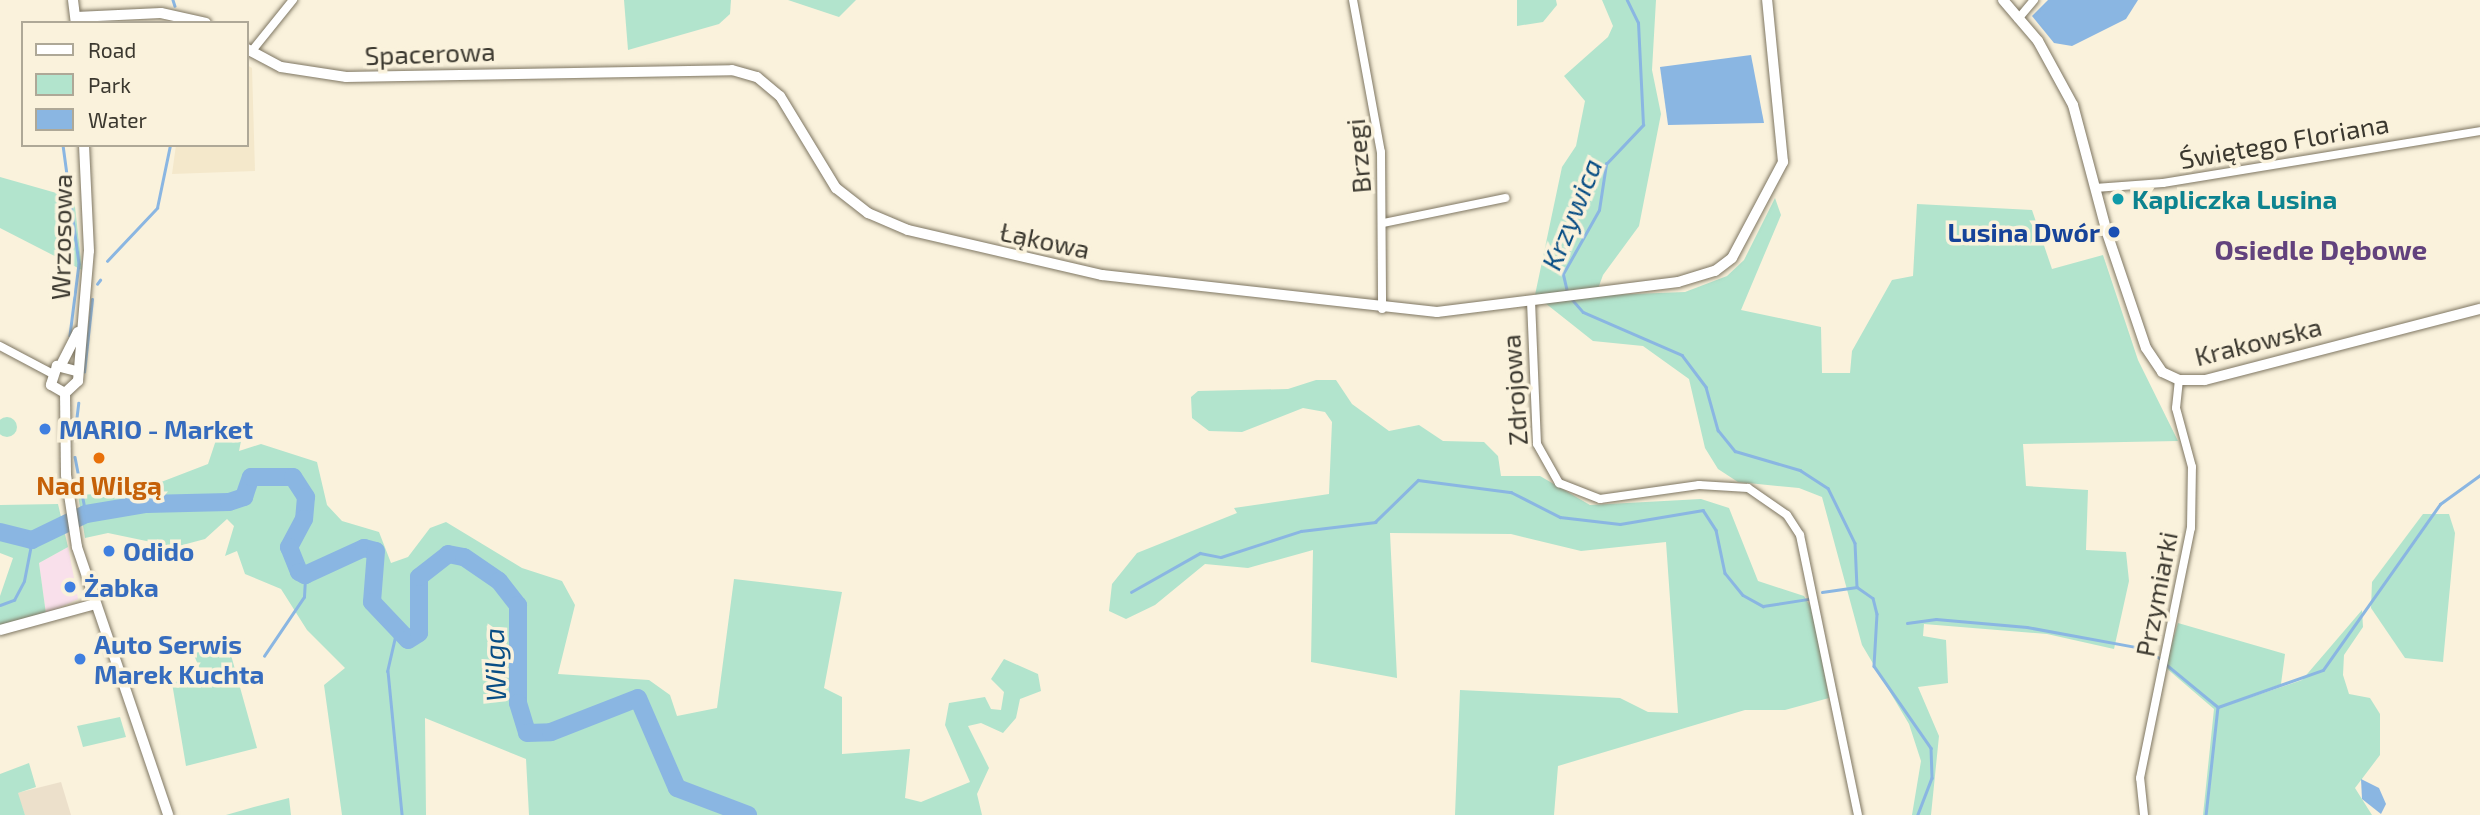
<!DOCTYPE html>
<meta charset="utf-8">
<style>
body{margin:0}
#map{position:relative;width:2480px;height:815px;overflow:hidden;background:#faf2dc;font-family:"Exo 2",sans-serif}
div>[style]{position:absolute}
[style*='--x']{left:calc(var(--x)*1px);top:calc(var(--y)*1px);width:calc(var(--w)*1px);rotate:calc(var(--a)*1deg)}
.commercial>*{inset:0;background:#f9e0eb}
.industrial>*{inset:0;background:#ece0cb}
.built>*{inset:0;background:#f4e8cb}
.green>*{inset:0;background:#b2e4cd}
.round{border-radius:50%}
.water>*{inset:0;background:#8ab6e2}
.stream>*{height:2.5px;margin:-1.25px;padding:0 1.25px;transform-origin:1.25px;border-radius:1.25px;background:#8ab6e2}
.river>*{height:18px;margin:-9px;padding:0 9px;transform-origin:9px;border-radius:9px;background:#8ab6e2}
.roads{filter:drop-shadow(0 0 2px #7e7662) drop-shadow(0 0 2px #7e7662)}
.street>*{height:8px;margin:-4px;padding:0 4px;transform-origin:4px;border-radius:4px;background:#fff}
.secondary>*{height:10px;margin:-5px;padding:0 5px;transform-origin:5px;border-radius:5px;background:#fff}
.dots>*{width:19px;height:19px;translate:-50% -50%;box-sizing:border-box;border:4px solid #faf2dc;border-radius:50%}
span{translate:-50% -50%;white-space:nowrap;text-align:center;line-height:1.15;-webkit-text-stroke:7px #faf2dc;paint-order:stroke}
.street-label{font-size:26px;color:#3b382f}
.culture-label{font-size:26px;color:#0d838f;font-weight:700}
.left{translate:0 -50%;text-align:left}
.transit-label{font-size:26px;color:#164399;font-weight:700}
.right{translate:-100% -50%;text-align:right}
.shop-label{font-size:26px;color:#366cbe;font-weight:700}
.food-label{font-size:26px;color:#c56008;font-weight:700}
.water-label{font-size:28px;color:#094e85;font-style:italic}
.neighbourhood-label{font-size:28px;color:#62427d;font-weight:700}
.legend{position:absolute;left:21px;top:21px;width:228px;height:126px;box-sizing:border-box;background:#faf2dc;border:2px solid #aea897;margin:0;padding:9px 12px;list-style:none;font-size:21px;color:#3b382f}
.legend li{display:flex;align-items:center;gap:14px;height:35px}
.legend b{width:35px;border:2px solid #aea897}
</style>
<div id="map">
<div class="commercial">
<i style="clip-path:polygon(68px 547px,78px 599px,46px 614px,39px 563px)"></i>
</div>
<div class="industrial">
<i style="clip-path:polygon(61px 782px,71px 815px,25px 815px,17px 793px)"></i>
</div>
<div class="built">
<i style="clip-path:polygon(247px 65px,252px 68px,255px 171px,172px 174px,176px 145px,247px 145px)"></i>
</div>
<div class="green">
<i style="clip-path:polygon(624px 0,731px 0,730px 14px,719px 24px,628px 50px)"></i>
<i style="clip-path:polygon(788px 0,856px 0,839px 17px)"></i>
<i style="clip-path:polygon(1517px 0,1556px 0,1557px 5px,1543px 22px,1517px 26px)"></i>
<i style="clip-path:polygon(1602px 0,1656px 0,1652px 70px,1661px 114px,1639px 226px,1603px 275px,1599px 286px,1606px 295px,1685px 292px,1727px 276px,1744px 260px,1775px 198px,1781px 215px,1741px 310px,1821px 327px,1822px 373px,1850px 373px,1852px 351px,1892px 280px,1913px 276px,1917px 204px,2032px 210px,2052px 269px,2103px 255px,2138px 360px,2178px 441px,2023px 444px,2026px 486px,2088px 490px,2086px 550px,2126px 552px,2129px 581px,2114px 649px,2047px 634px,1924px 624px,1923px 636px,1946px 640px,1948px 683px,1918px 687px,1939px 736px,1931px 815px,1912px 815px,1921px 761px,1909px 724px,1862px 645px,1822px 497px,1799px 488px,1738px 482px,1718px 469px,1705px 448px,1689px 379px,1643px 346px,1593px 341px,1535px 295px,1562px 167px,1576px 146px,1585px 101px,1564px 76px,1608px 37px,1613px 26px)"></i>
<i style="clip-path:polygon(0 177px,74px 198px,82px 270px,0 228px)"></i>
<i style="clip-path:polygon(1316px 380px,1336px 380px,1352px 404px,1389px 431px,1419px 425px,1443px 441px,1484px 442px,1498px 456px,1501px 476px,1540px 476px,1590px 505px,1701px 499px,1729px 508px,1758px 581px,1804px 596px,1813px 611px,1829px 698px,1785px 710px,1745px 710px,1558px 766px,1554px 815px,1455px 815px,1460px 690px,1620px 698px,1648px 712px,1678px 713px,1666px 542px,1581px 551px,1511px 534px,1390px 533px,1397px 678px,1311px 662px,1313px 550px,1248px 568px,1205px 564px,1155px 605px,1126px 619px,1109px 611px,1112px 584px,1137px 553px,1237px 513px,1234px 508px,1329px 494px,1332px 422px,1325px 412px,1303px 408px,1242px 432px,1209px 431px,1192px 418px,1191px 397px,1198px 391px,1288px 389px)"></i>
<i class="round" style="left:-3px;top:417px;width:20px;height:20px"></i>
<i style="clip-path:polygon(216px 440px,241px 441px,239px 451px,261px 444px,317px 462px,327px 505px,342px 521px,379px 532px,391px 563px,408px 557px,430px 528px,446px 522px,522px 568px,562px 581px,575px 605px,558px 674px,649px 680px,670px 695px,677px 716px,717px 708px,734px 579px,842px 592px,824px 688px,842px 697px,842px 754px,910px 749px,905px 798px,921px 802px,970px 782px,945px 725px,949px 703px,985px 697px,991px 709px,1001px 710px,1004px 692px,991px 679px,1004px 659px,1038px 674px,1041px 691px,1020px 699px,1016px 718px,1003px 733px,981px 723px,968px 726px,989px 768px,977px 794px,982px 815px,529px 815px,526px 759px,425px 718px,426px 815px,342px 815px,324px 685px,345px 668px,307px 630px,281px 589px,245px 574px,237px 551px,225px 556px,234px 526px,227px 519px,205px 539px,175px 547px,108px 533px,85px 538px,78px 495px,156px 491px,156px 484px,208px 464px)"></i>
<i style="clip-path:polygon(58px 504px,68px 547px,39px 563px,46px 614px,0 626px,0 596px,13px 558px,0 553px,0 505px)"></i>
<i style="clip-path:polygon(2423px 514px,2449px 514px,2455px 533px,2443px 662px,2405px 658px,2371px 608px,2372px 582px)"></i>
<i style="clip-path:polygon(2362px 610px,2363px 627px,2344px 655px,2343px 675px,2349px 694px,2370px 698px,2380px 714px,2380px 755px,2355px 788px,2372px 815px,2203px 815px,2214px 709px,2165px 667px,2178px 623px,2285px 654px,2281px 684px,2216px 709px,2302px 680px)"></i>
<i style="clip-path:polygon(229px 648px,257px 748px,186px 766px,172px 683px,202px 674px,193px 653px)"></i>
<i style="clip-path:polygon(120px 717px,126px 737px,83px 747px,77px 726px)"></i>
<i style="clip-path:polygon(29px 763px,36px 787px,18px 793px,25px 815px,0 815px,0 774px)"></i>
<i style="clip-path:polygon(289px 798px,291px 815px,226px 815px,254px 807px)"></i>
</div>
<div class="water">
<i style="clip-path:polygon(2048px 0,2138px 0,2126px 19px,2072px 46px,2054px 43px,2032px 16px)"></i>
<i style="clip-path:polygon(1751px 55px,1764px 123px,1668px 125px,1660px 67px)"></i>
<i style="clip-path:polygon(2361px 779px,2379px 788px,2386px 804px,2381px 814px,2362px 799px)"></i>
</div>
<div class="stream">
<i style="--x:173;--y:0;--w:6;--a:72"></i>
<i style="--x:63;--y:145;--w:120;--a:82.3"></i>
<i style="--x:79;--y:264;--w:72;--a:97.2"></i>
<i style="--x:107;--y:261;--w:73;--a:-46.7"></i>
<i style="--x:157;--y:208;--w:64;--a:-78.3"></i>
<i style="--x:97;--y:284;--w:5;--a:-53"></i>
<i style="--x:1567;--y:292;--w:18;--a:-103"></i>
<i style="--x:1563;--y:274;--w:73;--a:-60.6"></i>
<i style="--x:1599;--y:210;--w:47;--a:-81.3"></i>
<i style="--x:1606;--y:164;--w:54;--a:-46.5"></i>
<i style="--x:1643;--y:125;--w:102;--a:-92.8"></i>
<i style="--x:1638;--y:23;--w:25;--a:-116"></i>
<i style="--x:1571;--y:298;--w:18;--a:49"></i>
<i style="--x:1583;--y:312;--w:108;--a:23.5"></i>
<i style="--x:1682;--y:355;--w:40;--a:53"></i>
<i style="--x:1706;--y:387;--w:45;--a:74.4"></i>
<i style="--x:1718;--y:430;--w:27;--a:51"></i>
<i style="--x:1735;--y:451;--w:68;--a:16.3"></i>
<i style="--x:1800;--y:470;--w:33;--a:33"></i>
<i style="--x:1828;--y:488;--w:61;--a:63.9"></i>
<i style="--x:1855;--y:543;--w:44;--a:87.4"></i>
<i style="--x:84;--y:372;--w:73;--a:-83.7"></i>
<i style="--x:74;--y:438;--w:35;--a:-83"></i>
<i style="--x:75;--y:457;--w:58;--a:79.1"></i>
<i style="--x:1857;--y:587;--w:19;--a:35"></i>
<i style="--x:1873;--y:598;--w:16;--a:76"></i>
<i style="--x:1877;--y:614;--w:52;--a:93.3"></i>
<i style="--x:1874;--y:666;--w:100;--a:55.2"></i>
<i style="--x:1931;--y:748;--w:30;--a:88"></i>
<i style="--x:1932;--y:778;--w:40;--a:111"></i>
<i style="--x:1131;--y:592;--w:79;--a:-29.5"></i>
<i style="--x:1200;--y:553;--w:21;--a:11"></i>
<i style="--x:1221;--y:557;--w:84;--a:-18"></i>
<i style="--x:1301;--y:531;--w:75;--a:-6.9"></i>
<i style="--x:1375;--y:522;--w:60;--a:-44.3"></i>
<i style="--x:1418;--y:480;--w:94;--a:7.4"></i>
<i style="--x:1511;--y:492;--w:55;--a:27"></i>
<i style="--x:1560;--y:517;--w:60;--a:6.7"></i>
<i style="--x:1620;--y:524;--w:84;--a:-9.6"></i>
<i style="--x:1703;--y:510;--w:24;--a:57"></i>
<i style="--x:1716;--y:530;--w:44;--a:78.2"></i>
<i style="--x:1725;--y:573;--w:28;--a:51"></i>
<i style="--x:1743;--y:595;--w:23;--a:29"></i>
<i style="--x:1763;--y:606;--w:46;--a:-8.8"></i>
<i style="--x:1822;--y:592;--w:35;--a:-8"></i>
<i style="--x:0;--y:605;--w:15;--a:-20"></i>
<i style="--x:14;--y:600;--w:21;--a:-62"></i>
<i style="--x:24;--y:581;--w:42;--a:-79"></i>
<i style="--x:1907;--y:623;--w:29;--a:-8"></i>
<i style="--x:1936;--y:619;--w:91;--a:5"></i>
<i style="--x:2027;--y:627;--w:111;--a:10.4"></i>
<i style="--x:2136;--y:647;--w:26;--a:25"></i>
<i style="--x:396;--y:635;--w:37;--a:103"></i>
<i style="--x:388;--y:671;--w:145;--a:84.4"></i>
<i style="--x:264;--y:656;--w:71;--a:-55.9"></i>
<i style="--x:304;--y:597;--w:22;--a:-87"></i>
<i style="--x:2167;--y:665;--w:66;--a:39.5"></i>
<i style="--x:2218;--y:707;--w:109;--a:96.3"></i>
<i style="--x:2218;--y:707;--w:111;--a:-19.4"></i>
<i style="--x:2323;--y:670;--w:203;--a:-54.8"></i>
<i style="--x:2440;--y:504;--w:49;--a:-35.9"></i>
</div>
<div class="river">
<i style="--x:0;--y:532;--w:33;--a:14"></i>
<i style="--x:32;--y:540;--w:60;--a:-25.7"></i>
<i style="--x:86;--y:514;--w:61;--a:-9.5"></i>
<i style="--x:146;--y:504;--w:83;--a:-1.4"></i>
<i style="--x:229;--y:502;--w:16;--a:-18"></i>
<i style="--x:244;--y:497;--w:21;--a:-71"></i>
<i style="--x:251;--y:477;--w:42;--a:0"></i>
<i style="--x:293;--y:477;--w:24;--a:57"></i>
<i style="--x:306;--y:497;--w:22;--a:95"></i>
<i style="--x:304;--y:519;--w:32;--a:118"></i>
<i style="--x:289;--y:547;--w:27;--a:68"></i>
<i style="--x:299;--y:572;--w:7;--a:27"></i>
<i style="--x:305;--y:575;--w:65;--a:-24.6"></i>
<i style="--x:364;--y:548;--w:12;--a:14"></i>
<i style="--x:376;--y:551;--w:51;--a:94.5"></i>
<i style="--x:372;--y:602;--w:52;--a:46.5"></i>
<i style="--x:408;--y:640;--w:13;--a:-32"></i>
<i style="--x:419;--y:633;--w:56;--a:-90"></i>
<i style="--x:419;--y:577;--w:37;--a:-38"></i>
<i style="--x:448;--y:554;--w:16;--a:11"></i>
<i style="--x:464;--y:557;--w:42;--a:34.4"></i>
<i style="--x:499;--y:581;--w:31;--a:52"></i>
<i style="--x:518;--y:605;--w:98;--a:90"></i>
<i style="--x:518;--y:703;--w:31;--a:73"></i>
<i style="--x:527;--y:733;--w:24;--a:-2"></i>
<i style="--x:551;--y:732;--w:93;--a:-21.3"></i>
<i style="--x:638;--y:698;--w:98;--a:66.6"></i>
<i style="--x:677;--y:788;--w:76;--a:20.8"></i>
</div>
<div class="roads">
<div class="street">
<i style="--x:1353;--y:0;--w:155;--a:79.6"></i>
<i style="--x:1381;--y:152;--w:157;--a:89.6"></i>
<i style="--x:2018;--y:19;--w:25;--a:-50"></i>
<i style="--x:251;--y:52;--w:67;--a:-51.1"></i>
<i style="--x:2095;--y:188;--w:68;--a:-4.2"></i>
<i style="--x:2163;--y:183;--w:321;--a:-9.3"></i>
<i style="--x:1383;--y:223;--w:125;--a:-11.6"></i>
<i style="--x:1531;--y:301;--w:143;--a:87.6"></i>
<i style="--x:1537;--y:444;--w:45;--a:60.6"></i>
<i style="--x:1559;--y:483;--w:44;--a:21.3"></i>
<i style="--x:1600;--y:499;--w:100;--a:-8"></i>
<i style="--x:1699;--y:485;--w:49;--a:3.5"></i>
<i style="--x:1748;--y:488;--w:47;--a:34.7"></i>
<i style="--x:1787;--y:515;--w:24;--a:57"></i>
<i style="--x:1800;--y:535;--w:286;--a:78.3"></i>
<i style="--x:0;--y:346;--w:58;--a:27.9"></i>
<i style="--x:2144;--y:815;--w:37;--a:-96"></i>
<i style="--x:2140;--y:778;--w:255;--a:-78.5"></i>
<i style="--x:2191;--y:528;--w:61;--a:-89.1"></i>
<i style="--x:2192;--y:467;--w:61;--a:-105.2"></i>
<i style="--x:2176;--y:408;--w:28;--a:-84"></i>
</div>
<div class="secondary">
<i style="--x:73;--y:0;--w:23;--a:83"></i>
<i style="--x:2003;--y:0;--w:54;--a:49.5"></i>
<i style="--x:2038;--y:41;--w:73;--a:61.3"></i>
<i style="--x:2073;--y:105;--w:132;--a:75.1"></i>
<i style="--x:2107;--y:233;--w:121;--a:71.3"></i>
<i style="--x:2146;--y:348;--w:29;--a:56"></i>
<i style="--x:2162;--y:372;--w:19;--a:25"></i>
<i style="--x:2179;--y:380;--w:26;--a:0"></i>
<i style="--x:2205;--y:380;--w:284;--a:-14.5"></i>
<i style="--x:76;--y:17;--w:85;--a:-2.7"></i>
<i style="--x:161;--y:13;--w:46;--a:12.5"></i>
<i style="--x:247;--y:49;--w:38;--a:28"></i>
<i style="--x:281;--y:67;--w:66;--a:8.7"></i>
<i style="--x:346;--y:77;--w:386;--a:-1"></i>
<i style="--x:732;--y:70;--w:26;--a:16"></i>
<i style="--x:757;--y:77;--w:30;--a:40"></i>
<i style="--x:780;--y:96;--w:108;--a:58.7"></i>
<i style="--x:836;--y:188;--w:41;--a:38"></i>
<i style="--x:868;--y:213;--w:43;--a:23"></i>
<i style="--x:908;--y:230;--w:199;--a:13.1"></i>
<i style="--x:1102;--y:275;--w:337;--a:6.3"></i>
<i style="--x:1437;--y:312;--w:243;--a:-7.1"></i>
<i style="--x:1678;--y:282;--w:39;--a:-17"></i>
<i style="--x:1715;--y:271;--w:21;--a:-37"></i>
<i style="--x:1732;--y:258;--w:109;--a:-62"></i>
<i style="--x:1783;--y:162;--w:163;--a:-95.6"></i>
<i style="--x:61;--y:365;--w:37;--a:-63"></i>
<i style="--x:76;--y:371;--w:20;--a:-165"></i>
<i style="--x:57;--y:366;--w:20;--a:108"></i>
<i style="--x:51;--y:385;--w:16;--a:30"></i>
<i style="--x:65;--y:393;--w:18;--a:-43"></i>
<i style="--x:78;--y:381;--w:130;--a:-85.2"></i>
<i style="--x:89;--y:251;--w:106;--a:-92.7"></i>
<i style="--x:65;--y:393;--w:82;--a:89.3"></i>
<i style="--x:66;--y:475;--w:73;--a:81.3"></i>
<i style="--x:77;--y:547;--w:283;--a:71.2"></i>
<i style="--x:0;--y:630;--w:98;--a:-15.3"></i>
</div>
</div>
<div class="dots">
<i style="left:2118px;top:199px;background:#0f9aa8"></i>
<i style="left:2114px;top:232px;background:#1a4fb4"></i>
<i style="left:45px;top:429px;background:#3f7fe0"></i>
<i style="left:99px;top:458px;background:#e8710a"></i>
<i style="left:109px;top:551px;background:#3f7fe0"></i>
<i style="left:70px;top:587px;background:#3f7fe0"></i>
<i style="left:80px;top:659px;background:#3f7fe0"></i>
</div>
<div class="street-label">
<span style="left:430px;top:53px;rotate:-2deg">Spacerowa</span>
<span style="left:2284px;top:141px;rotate:-10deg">Świętego Floriana</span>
<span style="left:1358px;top:156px;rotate:-95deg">Brzegi</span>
<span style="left:61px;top:237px;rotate:-89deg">Wrzosowa</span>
<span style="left:1045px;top:240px;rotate:12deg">Łąkowa</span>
<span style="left:2258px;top:341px;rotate:-14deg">Krakowska</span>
<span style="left:1514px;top:390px;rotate:-94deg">Zdrojowa</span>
<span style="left:2156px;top:594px;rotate:-79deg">Przymiarki</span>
</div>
<div class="culture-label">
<span class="left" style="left:2132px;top:199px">Kapliczka Lusina</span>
</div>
<div class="transit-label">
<span class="right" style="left:2100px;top:232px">Lusina Dwór</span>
</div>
<div class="shop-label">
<span class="left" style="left:59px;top:429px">MARIO - Market</span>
<span class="left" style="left:123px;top:551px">Odido</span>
<span class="left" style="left:84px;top:587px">Żabka</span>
<span class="left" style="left:94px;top:659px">Auto Serwis<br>Marek Kuchta</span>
</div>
<div class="food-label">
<span style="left:99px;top:485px">Nad Wilgą</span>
</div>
<div class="water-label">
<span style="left:1571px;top:214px;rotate:-68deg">Krzywica</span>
<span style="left:494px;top:665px;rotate:-92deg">Wilga</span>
</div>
<div class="neighbourhood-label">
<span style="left:2321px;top:249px">Osiedle Dębowe</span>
</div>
<ul class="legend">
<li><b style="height:9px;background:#fff"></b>Road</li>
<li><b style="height:19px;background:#b2e4cd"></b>Park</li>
<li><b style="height:19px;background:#8ab6e2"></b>Water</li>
</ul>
</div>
